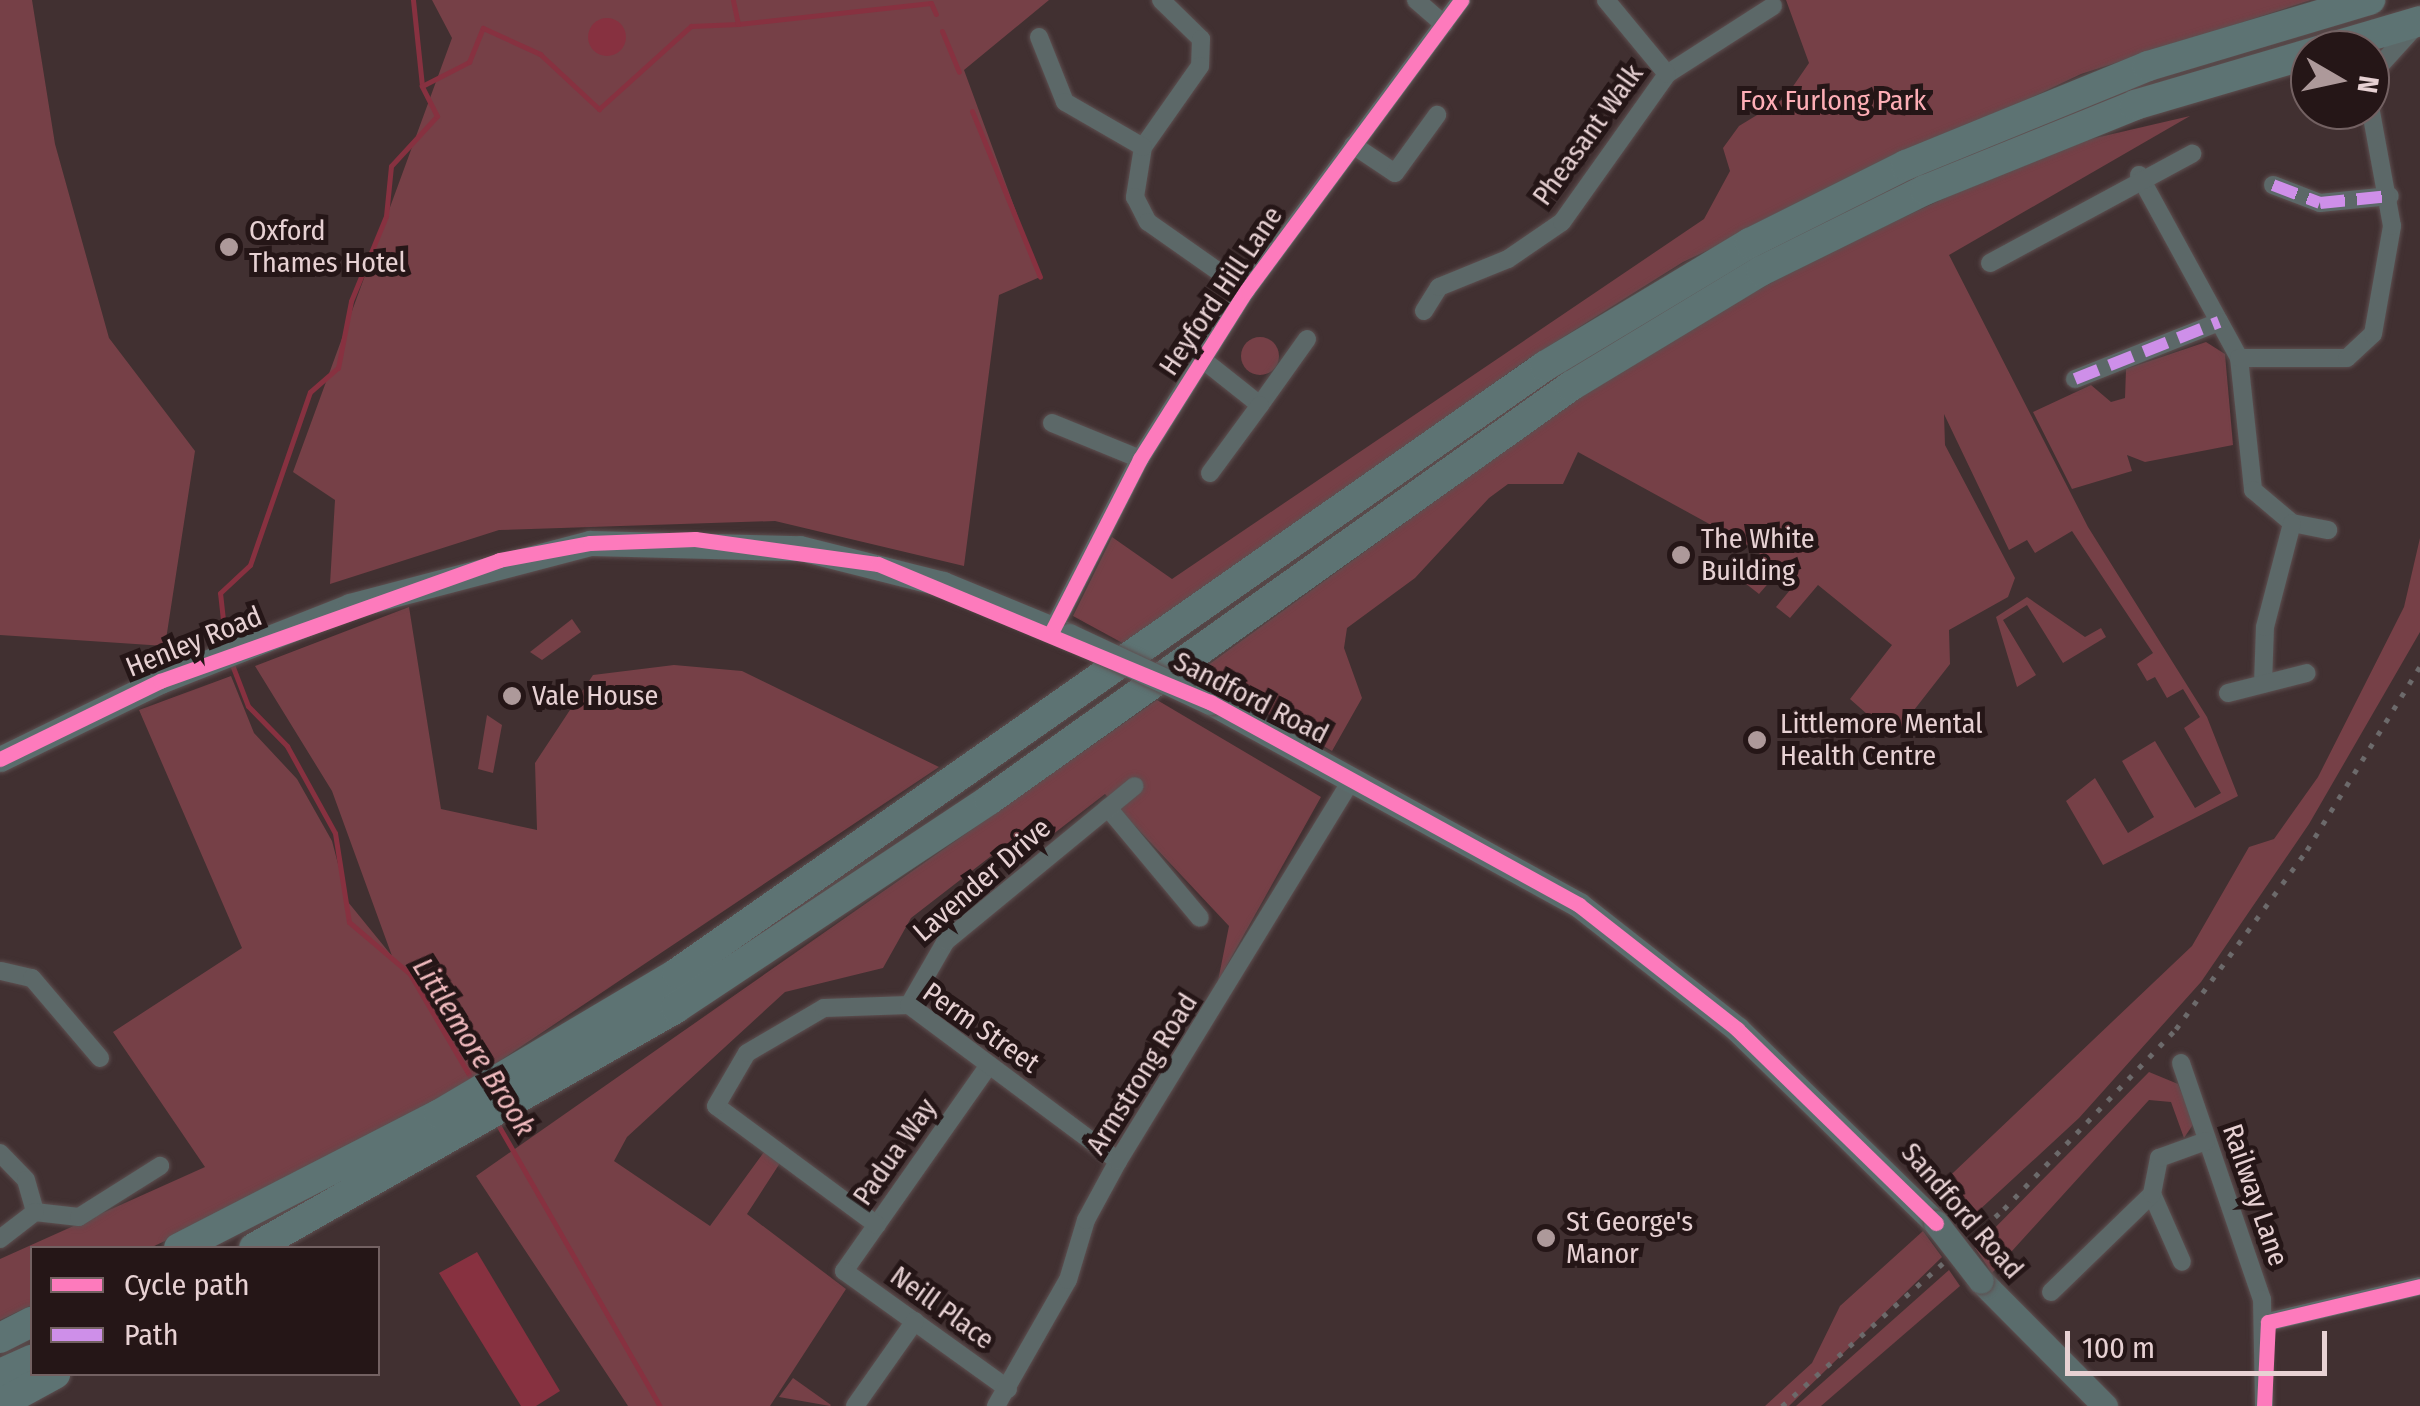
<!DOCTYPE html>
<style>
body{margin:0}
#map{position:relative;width:2420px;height:1406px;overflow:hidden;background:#413031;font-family:"Fira Sans Condensed",sans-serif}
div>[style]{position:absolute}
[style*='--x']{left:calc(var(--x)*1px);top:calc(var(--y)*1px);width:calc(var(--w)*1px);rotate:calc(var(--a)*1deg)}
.green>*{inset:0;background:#764047}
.round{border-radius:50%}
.water>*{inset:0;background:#873140}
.stream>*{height:5px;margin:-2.5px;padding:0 2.5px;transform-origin:2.5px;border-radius:2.5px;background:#873140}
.roads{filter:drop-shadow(0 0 2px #5d4f50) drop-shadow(0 0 2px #5d4f50)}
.street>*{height:18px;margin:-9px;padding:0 9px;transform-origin:9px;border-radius:9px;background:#5c6868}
.secondary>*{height:25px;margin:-12.5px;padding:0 12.5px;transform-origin:12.5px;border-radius:12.5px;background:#5a6c6c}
.primary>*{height:30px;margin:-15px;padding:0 15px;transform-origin:15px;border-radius:15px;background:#5d7373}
.rail>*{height:5px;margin-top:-2.5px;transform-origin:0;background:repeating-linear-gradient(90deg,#6c6a6b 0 5px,transparent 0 15px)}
.bridges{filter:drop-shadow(0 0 2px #5d4f50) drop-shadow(0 0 2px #5d4f50)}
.secondary-bridge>*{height:25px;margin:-12.5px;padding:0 12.5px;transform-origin:12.5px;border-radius:12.5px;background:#5a6c6c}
.quiet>*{height:12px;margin-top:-6px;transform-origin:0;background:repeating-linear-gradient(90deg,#ce8fe9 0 25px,transparent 0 37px)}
.cycleway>*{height:15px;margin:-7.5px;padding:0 7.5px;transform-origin:7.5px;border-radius:7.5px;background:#fd7abc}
.dots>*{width:28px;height:28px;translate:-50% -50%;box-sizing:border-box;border:5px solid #251617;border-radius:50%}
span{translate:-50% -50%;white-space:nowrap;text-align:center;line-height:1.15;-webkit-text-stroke:10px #251617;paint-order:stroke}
.park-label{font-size:28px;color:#feaeb6}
.street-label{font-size:28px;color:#e7d1d3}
.poi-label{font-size:28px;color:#e7d1d3}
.left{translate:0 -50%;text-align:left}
.water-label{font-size:30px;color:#efb9bd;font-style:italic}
.legend{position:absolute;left:30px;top:1246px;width:350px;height:130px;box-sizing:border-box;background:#251617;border:2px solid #736162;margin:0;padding:12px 18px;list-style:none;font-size:30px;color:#e7d1d3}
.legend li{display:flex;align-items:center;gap:20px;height:50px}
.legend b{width:50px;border:2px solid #736162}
.north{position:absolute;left:2290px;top:30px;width:100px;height:100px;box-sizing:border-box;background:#251617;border:2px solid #736162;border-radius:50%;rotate:99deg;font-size:28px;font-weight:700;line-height:40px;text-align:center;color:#e7d1d3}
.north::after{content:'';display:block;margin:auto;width:35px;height:45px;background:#ad999a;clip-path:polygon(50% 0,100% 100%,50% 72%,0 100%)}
.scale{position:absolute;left:2065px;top:1331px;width:262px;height:45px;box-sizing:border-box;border:5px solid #e7d1d3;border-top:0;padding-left:12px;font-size:30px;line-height:35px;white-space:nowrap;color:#e7d1d3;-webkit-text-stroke:8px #251617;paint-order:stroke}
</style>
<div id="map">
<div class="green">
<i style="clip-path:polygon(0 0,32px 0,55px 144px,109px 338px,195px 451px,165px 646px,0 635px)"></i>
<i style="clip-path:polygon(432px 0,1049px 0,964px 70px,1040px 277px,999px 295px,964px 566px,775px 521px,499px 530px,330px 584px,335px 500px,293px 472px,452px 38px)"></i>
<i style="clip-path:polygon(1786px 0,2311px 0,2081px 74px,1683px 262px,1525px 361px,1128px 646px,1073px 616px,1112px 537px,1172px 579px,1704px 219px,1730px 171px,1723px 148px,1739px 126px,1785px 98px,1809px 63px)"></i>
<i style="clip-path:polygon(2190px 116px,1949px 255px,2088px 527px,2207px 717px,2238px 796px,2103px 865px,2066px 801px,2095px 778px,2128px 833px,2154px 817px,2122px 761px,2155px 741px,2195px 808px,2221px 793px,2184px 728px,2200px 717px,2183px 689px,2167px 698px,2155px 677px,2147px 681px,2137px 664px,2153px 653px,2072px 531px,2035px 553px,2027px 540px,2009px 550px,1944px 414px,1945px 445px,2015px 578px,2008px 597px,1949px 630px,1950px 664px,1893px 737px,1850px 699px,1892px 645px,1818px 585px,1790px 618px,1776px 607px,1795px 584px,1779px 571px,1759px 594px,1745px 583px,1765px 559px,1755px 549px,1578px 452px,1563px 484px,1508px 484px,1489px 498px,1415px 578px,1347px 628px,1344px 648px,1362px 698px,1332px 751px,1197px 673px,1612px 373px,1808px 262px,2052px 148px)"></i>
<i class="round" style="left:1241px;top:337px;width:38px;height:38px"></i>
<i style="clip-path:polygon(2206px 342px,2225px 354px,2233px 445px,2145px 462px,2127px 455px,2132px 471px,2072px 489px,2033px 412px,2091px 385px,2111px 402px,2125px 398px,2126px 369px)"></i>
<i style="clip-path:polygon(2420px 538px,2420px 632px,2309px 824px,2201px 982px,2079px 1118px,1962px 1226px,1935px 1190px,2192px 946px,2249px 847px,2274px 839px,2318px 777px,2404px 607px)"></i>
<i style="clip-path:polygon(2027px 597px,2085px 637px,2101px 628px,2106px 637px,2063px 663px,2027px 605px,2003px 620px,2036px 675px,2017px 687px,1996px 617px)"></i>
<i style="clip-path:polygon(409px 607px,441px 809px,537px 830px,535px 763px,593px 675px,674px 665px,742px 671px,939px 767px,453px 1092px,229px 1211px,150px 1248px,32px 1248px,32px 1305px,0 1320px,0 1259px,205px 1167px,113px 1032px,242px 948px,139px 710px,231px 676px,254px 733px,297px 779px,332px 841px,348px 902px,392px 956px,332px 791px,255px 666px)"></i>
<i style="clip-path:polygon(572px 619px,581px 632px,542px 660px,530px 652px)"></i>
<i style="clip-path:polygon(1157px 700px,1321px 797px,1218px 981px,1229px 926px,1105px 794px,1052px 835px,1035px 822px,911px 918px,883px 968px,785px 992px,627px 1137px,614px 1161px,710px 1226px,764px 1152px,780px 1163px,747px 1214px,846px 1289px,770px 1406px,628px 1406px,476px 1176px)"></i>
<i style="clip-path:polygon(487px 715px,502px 725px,493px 773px,478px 769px)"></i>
<i style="clip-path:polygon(2149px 1072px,2178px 1084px,2194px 1123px,2184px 1138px,2171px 1102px,2149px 1100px,1992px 1273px,1975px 1248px)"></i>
<i style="clip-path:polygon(1923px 1231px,1942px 1257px,1789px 1406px,1765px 1406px,1812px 1363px,1840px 1306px)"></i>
<i style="clip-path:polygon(1949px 1270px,1960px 1286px,1821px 1406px,1796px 1406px)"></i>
<i style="clip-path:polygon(793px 1378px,831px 1405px,830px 1406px,779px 1397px)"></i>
</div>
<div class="water">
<i class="round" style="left:588px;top:18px;width:38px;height:38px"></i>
<i style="clip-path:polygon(477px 1252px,560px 1391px,536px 1406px,521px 1406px,439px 1273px)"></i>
</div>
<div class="stream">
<i style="--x:413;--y:0;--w:86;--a:84"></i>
<i style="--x:738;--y:24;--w:194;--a:-6.2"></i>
<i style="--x:931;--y:3;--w:12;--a:66"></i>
<i style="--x:942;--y:31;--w:44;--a:67.5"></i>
<i style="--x:972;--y:111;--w:179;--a:67.7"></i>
<i style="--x:226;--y:647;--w:54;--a:-96.3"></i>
<i style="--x:220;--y:593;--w:41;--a:-43"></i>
<i style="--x:250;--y:565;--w:183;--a:-70.9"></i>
<i style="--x:310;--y:392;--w:37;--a:-41"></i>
<i style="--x:338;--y:368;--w:68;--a:-79"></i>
<i style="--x:351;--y:301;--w:92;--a:-67.6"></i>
<i style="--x:386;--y:216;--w:50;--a:-84.3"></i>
<i style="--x:391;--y:166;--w:68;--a:-47.4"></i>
<i style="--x:437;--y:116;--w:34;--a:-117"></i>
<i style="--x:422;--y:86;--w:53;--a:-27.1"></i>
<i style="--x:469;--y:62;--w:37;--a:-68"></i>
<i style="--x:483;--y:28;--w:63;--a:24.5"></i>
<i style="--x:540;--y:54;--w:81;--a:43"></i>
<i style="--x:599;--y:109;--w:124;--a:-42.1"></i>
<i style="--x:691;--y:26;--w:47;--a:-2.4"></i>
<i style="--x:738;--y:24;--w:25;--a:-102"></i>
<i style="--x:231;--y:662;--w:47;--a:68.9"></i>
<i style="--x:248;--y:706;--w:56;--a:45.7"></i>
<i style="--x:287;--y:746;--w:99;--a:61.1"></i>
<i style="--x:335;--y:833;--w:90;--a:81.1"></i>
<i style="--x:349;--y:922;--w:80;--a:40.4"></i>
<i style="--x:410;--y:974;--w:126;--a:59.6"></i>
<i style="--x:497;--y:1123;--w:327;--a:60.1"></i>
</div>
<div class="roads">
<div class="street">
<i style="--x:1161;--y:0;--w:56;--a:44.3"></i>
<i style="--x:1201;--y:39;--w:27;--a:92"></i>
<i style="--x:1200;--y:66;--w:99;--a:125.1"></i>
<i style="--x:1143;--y:147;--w:51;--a:99.1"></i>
<i style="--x:1135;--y:197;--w:28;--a:63"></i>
<i style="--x:1148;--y:222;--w:120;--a:35.1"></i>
<i style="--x:1416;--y:0;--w:37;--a:41"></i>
<i style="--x:1039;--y:37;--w:70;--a:68.2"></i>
<i style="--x:1065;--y:102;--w:90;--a:30"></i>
<i style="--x:2373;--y:73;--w:59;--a:-47.7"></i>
<i style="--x:1667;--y:74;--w:126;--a:-32.7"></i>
<i style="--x:1353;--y:145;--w:50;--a:33.7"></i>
<i style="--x:1395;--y:173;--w:72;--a:-54.1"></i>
<i style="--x:2139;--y:175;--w:209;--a:61.3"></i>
<i style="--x:2239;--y:358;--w:133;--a:83.9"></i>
<i style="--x:2253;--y:490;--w:51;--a:40.2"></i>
<i style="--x:2292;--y:523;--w:37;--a:11"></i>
<i style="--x:2273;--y:185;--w:50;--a:21"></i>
<i style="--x:2320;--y:203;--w:70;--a:-5.7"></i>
<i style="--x:1990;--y:263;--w:230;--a:-28.4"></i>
<i style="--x:1424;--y:311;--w:28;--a:-58"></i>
<i style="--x:1439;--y:287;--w:74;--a:-22.1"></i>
<i style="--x:1508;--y:259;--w:65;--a:-34.4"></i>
<i style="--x:1562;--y:222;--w:181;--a:-54.6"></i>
<i style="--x:1667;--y:74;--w:96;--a:-129.5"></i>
<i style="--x:2239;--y:358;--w:108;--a:0"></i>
<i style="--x:2347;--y:358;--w:35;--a:-43"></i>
<i style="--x:2373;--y:334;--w:110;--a:-80"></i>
<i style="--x:2392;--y:226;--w:122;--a:-100.4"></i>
<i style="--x:1202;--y:359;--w:74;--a:38.4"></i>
<i style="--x:1260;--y:405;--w:81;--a:-54.5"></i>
<i style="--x:2075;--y:379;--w:155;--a:-21.6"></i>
<i style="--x:1052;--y:423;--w:95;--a:22.2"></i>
<i style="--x:1210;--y:473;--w:84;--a:-53.7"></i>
<i style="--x:1053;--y:629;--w:191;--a:-62.9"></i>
<i style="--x:1140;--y:459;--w:199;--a:-57.8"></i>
<i style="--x:1246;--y:291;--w:362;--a:-53.5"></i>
<i style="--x:2263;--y:684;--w:57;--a:-88"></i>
<i style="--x:2265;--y:627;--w:107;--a:-75.4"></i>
<i style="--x:2228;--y:693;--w:81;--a:-14.2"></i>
<i style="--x:1108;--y:808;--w:143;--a:50.1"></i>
<i style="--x:1;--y:971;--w:32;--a:13"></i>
<i style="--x:32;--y:978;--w:105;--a:49.6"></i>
<i style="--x:909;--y:1005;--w:74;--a:-60"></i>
<i style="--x:946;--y:941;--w:244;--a:-39.4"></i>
<i style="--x:2181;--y:1063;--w:250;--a:71.1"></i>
<i style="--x:2262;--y:1299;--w:107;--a:88.9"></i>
<i style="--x:989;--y:1065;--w:252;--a:125.1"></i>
<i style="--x:844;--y:1271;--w:202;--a:35.7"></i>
<i style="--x:0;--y:1153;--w:37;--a:46"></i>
<i style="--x:26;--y:1180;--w:33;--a:74"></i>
<i style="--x:35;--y:1212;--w:44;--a:6.5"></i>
<i style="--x:79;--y:1217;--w:96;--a:-32.2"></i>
<i style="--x:2152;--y:1194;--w:74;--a:66.2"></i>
<i style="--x:877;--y:1225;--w:200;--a:-143.5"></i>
<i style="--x:716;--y:1106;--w:61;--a:-59.7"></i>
<i style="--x:747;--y:1053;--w:89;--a:-30.3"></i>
<i style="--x:824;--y:1008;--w:85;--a:-2"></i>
<i style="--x:909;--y:1005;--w:261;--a:36.7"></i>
<i style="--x:0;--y:1239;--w:44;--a:-37.6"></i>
<i style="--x:2051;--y:1292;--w:141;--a:-44.1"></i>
<i style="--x:2152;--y:1194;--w:37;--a:-79"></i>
<i style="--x:2159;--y:1158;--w:50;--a:-19.9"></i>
<i style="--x:2268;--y:1322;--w:156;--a:-13.3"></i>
<i style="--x:855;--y:1406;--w:104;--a:-54.8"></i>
<i style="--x:996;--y:1406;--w:145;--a:-60.3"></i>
<i style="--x:1068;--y:1280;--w:63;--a:-73.3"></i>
<i style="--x:1086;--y:1220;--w:67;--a:-61.5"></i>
<i style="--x:1118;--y:1161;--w:448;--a:-58.5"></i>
</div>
<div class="secondary">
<i style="--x:1210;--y:702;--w:421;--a:28.8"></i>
<i style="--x:1579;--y:905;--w:201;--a:38.1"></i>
<i style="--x:1737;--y:1029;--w:278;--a:44.3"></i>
<i style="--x:0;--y:759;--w:178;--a:-26"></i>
<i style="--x:160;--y:681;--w:204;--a:-21.5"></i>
<i style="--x:350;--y:606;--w:248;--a:-14.7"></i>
<i style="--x:590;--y:543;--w:210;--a:1.4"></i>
<i style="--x:800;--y:548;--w:147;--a:14.1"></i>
<i style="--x:943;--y:584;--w:136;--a:22.4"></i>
<i style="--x:1981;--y:1281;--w:176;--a:45.2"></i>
</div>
<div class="primary">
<i style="--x:179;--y:1248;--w:293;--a:-27.2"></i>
<i style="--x:440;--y:1114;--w:276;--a:-30.7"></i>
<i style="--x:677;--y:973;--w:1059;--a:-34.97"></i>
<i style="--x:1545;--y:366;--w:239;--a:-31"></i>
<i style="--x:1750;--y:243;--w:174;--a:-26.6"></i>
<i style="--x:1906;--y:165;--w:261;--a:-22.2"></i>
<i style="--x:2148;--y:66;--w:232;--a:-16.6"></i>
<i style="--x:254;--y:1248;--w:485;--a:-29.6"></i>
<i style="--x:676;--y:1008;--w:376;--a:-33.6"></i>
<i style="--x:989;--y:800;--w:714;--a:-35.43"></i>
<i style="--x:1571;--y:386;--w:222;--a:-31.2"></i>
<i style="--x:1761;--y:271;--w:183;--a:-26.3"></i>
<i style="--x:1925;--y:190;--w:227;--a:-22"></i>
<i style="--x:2135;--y:105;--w:297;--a:-16.4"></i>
<i style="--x:0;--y:1338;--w:36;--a:-27"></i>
<i style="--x:0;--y:1374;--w:35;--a:-24"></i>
<i style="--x:0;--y:1404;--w:63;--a:-28.6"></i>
</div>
</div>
<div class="rail">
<i style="--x:1782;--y:1406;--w:297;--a:-41.6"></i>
<i style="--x:2004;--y:1209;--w:249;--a:-46.3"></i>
<i style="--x:2176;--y:1029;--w:222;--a:-53.8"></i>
<i style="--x:2307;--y:850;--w:216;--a:-58.4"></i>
</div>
<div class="bridges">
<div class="secondary-bridge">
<i style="--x:1069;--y:636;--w:156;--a:25.1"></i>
<i style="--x:1936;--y:1223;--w:73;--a:52.2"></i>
</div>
</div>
<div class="quiet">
<i style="--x:2273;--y:185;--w:50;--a:21"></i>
<i style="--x:2320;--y:203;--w:70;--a:-5.7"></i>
<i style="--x:2075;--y:379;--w:155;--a:-21.6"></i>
</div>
<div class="cycleway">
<i style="--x:1053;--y:629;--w:191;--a:-62.9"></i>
<i style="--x:1140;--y:459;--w:199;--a:-57.8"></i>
<i style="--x:1246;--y:291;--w:362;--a:-53.5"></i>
<i style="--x:0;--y:759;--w:178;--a:-26"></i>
<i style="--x:160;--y:681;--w:360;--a:-19.6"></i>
<i style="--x:499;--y:560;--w:93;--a:-10.6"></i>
<i style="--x:590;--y:543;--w:105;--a:-2.2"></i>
<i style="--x:695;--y:539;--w:185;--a:7.8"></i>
<i style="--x:878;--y:564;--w:360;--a:22.6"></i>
<i style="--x:1210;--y:702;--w:421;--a:28.8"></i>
<i style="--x:1579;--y:905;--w:201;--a:38.1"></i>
<i style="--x:1737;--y:1029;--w:278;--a:44.3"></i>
<i style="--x:2264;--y:1406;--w:84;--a:-87.3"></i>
<i style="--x:2268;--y:1322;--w:156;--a:-13.3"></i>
</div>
<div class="dots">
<i style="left:229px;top:247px;background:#ad999a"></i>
<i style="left:1681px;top:555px;background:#ad999a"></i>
<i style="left:512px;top:696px;background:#ad999a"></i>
<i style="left:1757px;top:740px;background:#ad999a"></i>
<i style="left:1546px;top:1238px;background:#ad999a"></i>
</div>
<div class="park-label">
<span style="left:1833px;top:101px">Fox Furlong Park</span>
</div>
<div class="street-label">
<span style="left:1588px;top:135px;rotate:-54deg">Pheasant Walk</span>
<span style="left:1221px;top:291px;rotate:-56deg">Heyford Hill Lane</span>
<span style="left:194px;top:642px;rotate:-22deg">Henley Road</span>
<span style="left:1251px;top:698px;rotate:27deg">Sandford Road</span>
<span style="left:982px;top:880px;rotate:-41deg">Lavender Drive</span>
<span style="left:981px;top:1028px;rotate:35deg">Perm Street</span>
<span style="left:1142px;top:1074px;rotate:-58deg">Armstrong Road</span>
<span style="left:895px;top:1152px;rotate:-55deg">Padua Way</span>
<span style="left:2255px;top:1195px;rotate:71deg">Railway Lane</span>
<span style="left:1962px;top:1211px;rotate:49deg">Sandford Road</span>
<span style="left:942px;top:1308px;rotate:36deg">Neill Place</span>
</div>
<div class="poi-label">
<span class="left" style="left:249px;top:247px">Oxford<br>Thames Hotel</span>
<span class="left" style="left:1701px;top:555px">The White<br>Building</span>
<span class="left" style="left:532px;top:696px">Vale House</span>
<span class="left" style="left:1780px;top:740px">Littlemore Mental<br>Health Centre</span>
<span class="left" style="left:1566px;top:1238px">St George's<br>Manor</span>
</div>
<div class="water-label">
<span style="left:474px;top:1047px;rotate:58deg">Littlemore Brook</span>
</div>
<ul class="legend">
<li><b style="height:12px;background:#fd7abc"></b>Cycle path</li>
<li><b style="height:12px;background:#ce8fe9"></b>Path</li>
</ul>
<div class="north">N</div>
<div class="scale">100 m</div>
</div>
